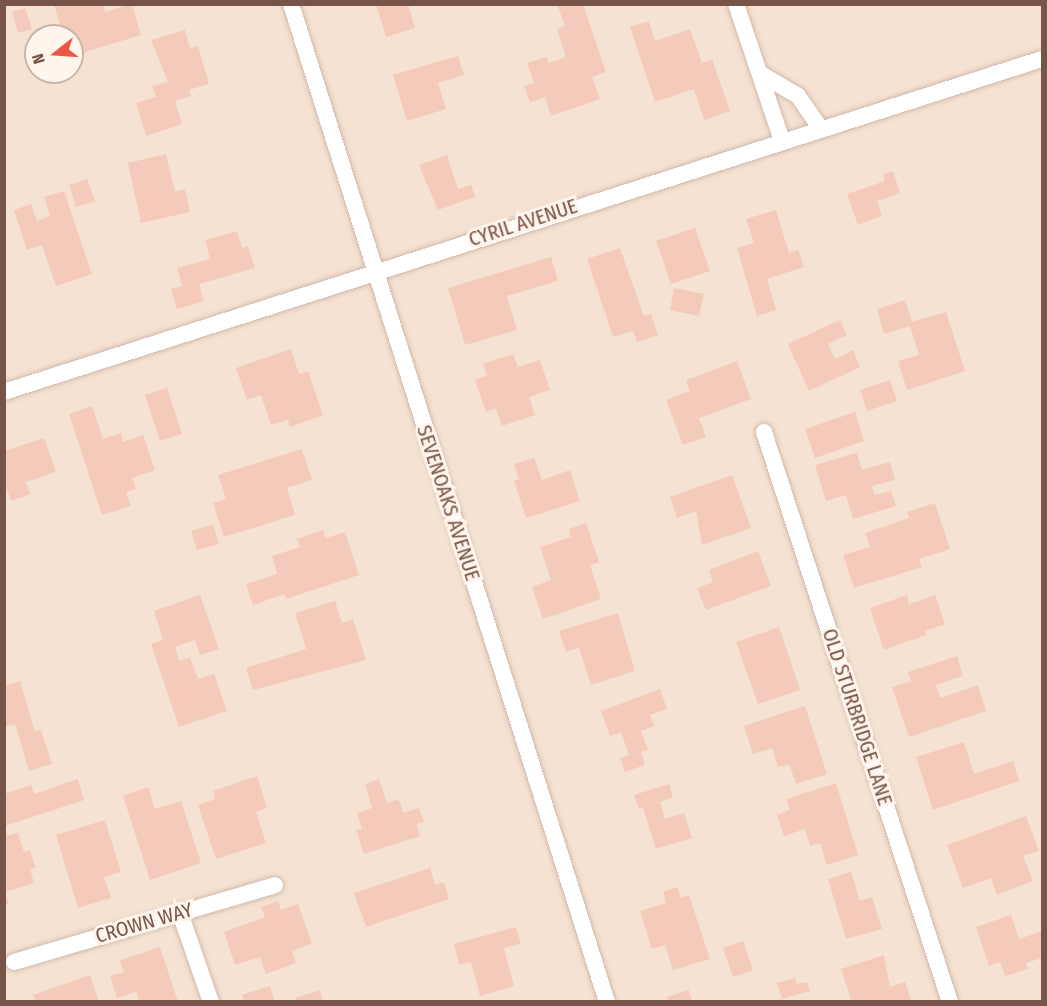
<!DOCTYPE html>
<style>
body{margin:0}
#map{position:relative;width:1047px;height:1006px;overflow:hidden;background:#fdf1e5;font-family:"Fira Sans Condensed",sans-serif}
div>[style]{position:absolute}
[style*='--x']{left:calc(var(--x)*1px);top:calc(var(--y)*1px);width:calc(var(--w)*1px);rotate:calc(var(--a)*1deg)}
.residential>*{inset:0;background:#f5e2d2}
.building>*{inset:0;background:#f4cbbb}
.roads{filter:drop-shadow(0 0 2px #d2b9ac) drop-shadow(0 0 2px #d2b9ac)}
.street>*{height:16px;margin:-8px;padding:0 8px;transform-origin:8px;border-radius:8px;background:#fff}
span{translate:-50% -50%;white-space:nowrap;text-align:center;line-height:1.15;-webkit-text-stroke:6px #fff5ec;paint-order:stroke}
.street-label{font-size:20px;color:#785448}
.frame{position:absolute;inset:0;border:6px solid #785448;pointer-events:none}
.north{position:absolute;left:24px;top:24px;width:60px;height:60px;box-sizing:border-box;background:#fff5ec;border:2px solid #c9b5aa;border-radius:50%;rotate:253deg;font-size:16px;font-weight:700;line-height:24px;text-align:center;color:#785448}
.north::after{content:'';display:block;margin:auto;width:21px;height:27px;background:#ed5644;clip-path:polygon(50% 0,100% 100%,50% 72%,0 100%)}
</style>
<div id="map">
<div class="residential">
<i style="clip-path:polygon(evenodd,5px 5px,1042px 5px,1042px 1001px,5px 1001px,5px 5px,36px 36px,72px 36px,72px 72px,36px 72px,36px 36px)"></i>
</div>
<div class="building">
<i style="clip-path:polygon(54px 4px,103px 4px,105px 12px,132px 4px,141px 35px,72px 56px,72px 36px,63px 36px)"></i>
<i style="clip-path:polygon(376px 4px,408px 4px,415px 28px,386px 37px)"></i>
<i style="clip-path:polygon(557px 4px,583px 4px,606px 72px,592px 77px,600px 99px,551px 116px,545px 97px,530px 103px,524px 86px,534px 83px,527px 63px,546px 57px,549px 63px,566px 57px,557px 29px,565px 26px)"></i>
<i style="clip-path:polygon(25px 8px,32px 29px,18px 33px,12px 12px)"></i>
<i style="clip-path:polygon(649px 21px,655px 41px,690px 29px,702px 63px,712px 59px,730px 111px,704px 120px,694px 89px,655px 102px,630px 27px)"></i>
<i style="clip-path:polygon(185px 30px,190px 48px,198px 46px,209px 84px,189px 90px,191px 96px,175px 101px,182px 124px,146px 136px,136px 103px,156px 97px,152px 86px,168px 82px,151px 40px)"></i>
<i style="clip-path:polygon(458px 56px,464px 75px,438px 83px,446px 109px,407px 121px,393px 75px)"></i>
<i style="clip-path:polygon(166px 154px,175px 192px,185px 189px,190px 212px,141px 223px,128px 163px)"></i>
<i style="clip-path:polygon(447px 155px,458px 189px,471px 185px,475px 197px,438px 210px,419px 165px)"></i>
<i style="clip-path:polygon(893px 171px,900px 193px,877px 201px,882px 216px,858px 225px,847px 194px,885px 181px,883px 174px)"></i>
<i style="clip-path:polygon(87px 179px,95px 201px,76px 207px,69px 185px)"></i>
<i style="clip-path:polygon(64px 191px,92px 274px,56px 286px,42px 245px,27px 250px,14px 210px,31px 204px,37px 221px,50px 216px,44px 197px)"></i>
<i style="clip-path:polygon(776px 210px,789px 253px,798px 250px,804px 267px,767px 279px,776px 310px,757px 316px,737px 248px,754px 243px,746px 219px)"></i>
<i style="clip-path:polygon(695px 228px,710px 271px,671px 284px,656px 241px)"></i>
<i style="clip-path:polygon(237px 231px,242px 248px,248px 246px,255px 268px,199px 284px,204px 301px,177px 309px,171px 289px,182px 286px,177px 268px,210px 259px,205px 240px)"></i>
<i style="clip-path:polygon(620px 248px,644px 316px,651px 314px,658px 335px,637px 342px,633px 331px,613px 337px,587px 259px)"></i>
<i style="clip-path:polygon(551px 257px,558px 281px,507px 296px,517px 330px,465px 345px,448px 288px)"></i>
<i style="clip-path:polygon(674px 288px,704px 294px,699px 316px,670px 310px)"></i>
<i style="clip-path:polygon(905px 300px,912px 322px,946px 312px,965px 371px,907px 390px,898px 361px,919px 355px,910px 326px,884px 334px,877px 309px)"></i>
<i style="clip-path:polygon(840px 320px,847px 335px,828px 344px,835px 359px,853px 350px,860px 367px,809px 391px,788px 344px)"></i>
<i style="clip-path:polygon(291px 349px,299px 374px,308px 371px,323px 415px,290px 427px,288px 420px,271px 425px,261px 395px,247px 400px,236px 368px)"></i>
<i style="clip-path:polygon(513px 354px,518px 367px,540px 360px,550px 390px,529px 397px,535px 415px,502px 426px,496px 408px,486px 412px,475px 380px,487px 375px,483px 364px)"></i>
<i style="clip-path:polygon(737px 361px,751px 399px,699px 418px,706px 437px,683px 445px,666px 400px,690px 391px,686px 380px)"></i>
<i style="clip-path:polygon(890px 380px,897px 401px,867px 411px,860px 390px)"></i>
<i style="clip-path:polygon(167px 388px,182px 434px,160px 441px,145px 395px)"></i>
<i style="clip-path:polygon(92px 406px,103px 439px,121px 433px,123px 442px,143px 435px,155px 470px,132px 478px,136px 489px,126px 492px,131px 506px,102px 515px,69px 414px)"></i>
<i style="clip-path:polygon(855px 412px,864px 441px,815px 458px,805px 429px)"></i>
<i style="clip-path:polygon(44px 438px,56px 472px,26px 482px,30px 494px,11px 501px,4px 480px,4px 451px)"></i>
<i style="clip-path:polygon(302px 449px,312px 480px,287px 488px,295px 515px,224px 537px,213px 503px,226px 499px,218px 475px)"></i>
<i style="clip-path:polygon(857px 453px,862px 470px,890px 462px,895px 480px,872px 486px,875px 495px,891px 491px,896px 506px,853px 519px,846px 495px,826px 501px,815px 465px)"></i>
<i style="clip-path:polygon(534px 458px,542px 480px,570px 470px,580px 501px,526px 518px,514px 481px,519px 479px,514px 464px)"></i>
<i style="clip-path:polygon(732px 475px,751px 528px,702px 545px,696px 511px,677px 518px,670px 497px)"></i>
<i style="clip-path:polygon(935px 503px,950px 549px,919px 559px,922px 567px,854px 588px,843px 555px,870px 547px,865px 533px,909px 518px,907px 512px)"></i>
<i style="clip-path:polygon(586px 523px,599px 562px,590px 565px,601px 599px,543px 619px,532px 587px,551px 580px,540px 547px,571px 537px,569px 529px)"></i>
<i style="clip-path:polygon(213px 524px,219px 544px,197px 550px,191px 531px)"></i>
<i style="clip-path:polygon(323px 530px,326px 538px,345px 532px,359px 575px,286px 599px,284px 594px,253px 605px,246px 584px,277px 574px,272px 556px,300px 547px,297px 539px)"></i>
<i style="clip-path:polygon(758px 551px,771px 586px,706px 610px,697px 588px,713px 582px,709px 570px)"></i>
<i style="clip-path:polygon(200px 595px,219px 649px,200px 655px,195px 640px,175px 647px,179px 661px,190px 657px,198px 679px,214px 674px,227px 711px,179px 727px,151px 644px,163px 640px,154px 611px)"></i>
<i style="clip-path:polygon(907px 595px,909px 604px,935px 595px,945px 624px,925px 631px,926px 635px,884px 650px,870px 608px)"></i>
<i style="clip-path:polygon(335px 601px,342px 623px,353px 619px,366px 660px,253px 690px,246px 668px,306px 649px,295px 613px)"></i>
<i style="clip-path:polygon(618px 613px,635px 671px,591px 685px,579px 648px,566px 652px,559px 631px)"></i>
<i style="clip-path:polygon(779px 627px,800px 690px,758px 704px,736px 642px)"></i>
<i style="clip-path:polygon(957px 656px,963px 676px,936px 685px,940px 698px,978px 685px,986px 711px,909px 737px,892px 687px,911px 681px,908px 672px)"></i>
<i style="clip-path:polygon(20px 681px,35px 732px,41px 730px,52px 764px,29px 771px,15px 724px,4px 727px,4px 686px)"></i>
<i style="clip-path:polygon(660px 689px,667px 709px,650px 715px,654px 726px,641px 731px,648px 750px,641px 752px,645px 765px,625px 772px,620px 758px,629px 755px,621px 732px,610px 736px,601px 711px)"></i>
<i style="clip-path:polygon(805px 706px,827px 774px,796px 784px,789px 764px,778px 767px,772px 748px,753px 754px,744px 726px)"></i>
<i style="clip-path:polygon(964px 742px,974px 774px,1013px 761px,1019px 781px,933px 810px,916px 757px)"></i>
<i style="clip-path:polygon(257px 776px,267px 808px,256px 812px,266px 843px,216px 859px,198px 805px,215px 799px,213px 791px)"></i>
<i style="clip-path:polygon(78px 779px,84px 800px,5px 826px,4px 794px,31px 785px,34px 794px)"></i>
<i style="clip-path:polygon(379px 779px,387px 803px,399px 799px,403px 813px,419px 808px,424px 822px,417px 824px,420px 836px,364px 854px,356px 830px,362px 829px,357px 813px,372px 808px,365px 784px)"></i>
<i style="clip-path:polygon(836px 783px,858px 855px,827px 865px,820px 843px,810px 846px,805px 829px,784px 836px,777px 815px,790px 810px,786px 799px)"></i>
<i style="clip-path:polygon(669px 784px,673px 797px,660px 802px,665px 819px,684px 813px,692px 838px,656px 849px,643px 808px,639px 809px,634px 795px)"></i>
<i style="clip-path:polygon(148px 787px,155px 809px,181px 801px,201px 863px,150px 880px,123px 796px)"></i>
<i style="clip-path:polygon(1026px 816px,1039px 851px,1023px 856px,1033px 881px,997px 895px,991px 878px,963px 888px,947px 845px)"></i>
<i style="clip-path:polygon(105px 820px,121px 872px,104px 877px,111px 898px,78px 908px,56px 835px)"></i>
<i style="clip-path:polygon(18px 833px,24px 852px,30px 850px,36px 868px,30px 869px,34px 883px,5px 892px,9px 904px,4px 905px,4px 836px)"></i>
<i style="clip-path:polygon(430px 868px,435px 885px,444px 882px,449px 899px,366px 927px,354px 893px)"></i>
<i style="clip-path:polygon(851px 872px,860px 901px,872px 897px,882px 929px,846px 939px,828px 879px)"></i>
<i style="clip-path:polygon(677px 887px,681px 898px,689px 895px,710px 959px,673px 970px,665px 945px,652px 949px,640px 911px,666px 903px,663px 892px)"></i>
<i style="clip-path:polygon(278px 901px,281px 910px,298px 904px,312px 944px,292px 951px,296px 963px,266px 974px,260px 957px,235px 965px,224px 932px,265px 917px,261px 907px)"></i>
<i style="clip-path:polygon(1011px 915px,1019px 939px,1042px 931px,1042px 958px,1026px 963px,1028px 969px,1005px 976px,1000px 962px,989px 966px,976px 927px)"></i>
<i style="clip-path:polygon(516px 927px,521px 944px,504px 948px,514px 986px,480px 996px,471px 962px,459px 965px,454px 944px)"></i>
<i style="clip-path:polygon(743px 941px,753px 970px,733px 977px,723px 948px)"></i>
<i style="clip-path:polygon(160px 947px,178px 1002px,140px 1002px,136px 992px,117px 998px,110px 976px,124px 972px,120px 960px)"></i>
<i style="clip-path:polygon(884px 955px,890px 987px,905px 982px,912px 1002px,852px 1002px,841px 969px)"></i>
<i style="clip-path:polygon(90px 975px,99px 1002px,36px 1002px,33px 995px)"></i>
<i style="clip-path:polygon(795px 978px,797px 984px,807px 982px,810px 991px,782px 999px,777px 983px)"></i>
<i style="clip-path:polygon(270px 986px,275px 1002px,244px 1002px,242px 995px)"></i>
<i style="clip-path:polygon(320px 990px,323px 1002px,296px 1002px,295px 998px)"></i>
<i style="clip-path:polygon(689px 990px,692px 1002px,668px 1002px,667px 997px)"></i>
</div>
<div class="roads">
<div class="street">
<i style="--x:291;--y:4;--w:1047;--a:72.43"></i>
<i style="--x:736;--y:4;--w:145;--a:71.4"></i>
<i style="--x:761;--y:74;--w:43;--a:30.7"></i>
<i style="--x:798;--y:96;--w:40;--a:55.1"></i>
<i style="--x:4;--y:392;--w:1090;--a:-17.79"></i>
<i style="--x:764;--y:432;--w:600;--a:71.93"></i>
<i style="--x:180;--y:913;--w:94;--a:70.8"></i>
<i style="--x:14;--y:962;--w:272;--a:-16.4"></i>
</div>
</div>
<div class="street-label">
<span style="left:523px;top:223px;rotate:-18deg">CYRIL AVENUE</span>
<span style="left:448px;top:503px;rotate:72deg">SEVENOAKS AVENUE</span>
<span style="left:857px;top:717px;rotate:72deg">OLD STURBRIDGE LANE</span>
<span style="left:144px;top:923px;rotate:-16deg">CROWN WAY</span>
</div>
<div class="frame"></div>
<div class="north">N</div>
</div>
